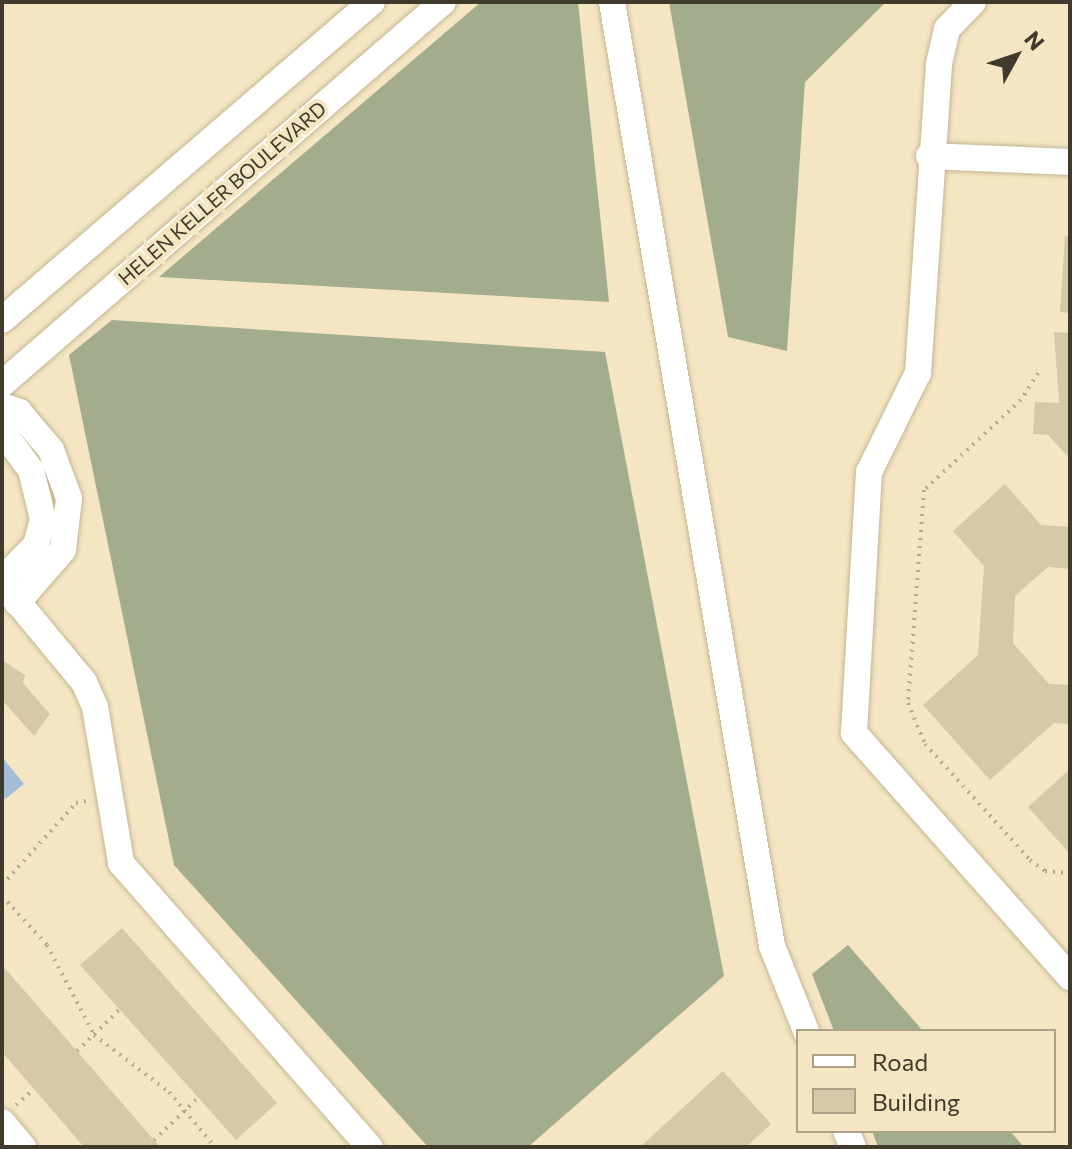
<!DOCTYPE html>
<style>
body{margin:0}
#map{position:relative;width:1072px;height:1149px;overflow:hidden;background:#f4e6c2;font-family:Commissioner,sans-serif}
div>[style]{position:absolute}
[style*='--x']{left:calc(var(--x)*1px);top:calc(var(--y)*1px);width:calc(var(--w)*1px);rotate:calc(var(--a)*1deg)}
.forest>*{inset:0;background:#a3ad8d}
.water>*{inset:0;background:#a3bed6}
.building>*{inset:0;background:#d6c9a9}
.path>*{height:4px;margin-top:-2px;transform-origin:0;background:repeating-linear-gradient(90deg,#b5aa8e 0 2px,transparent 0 8px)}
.roads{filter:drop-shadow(0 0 2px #c3b693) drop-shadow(0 0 2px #c3b693)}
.minor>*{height:26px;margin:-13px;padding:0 13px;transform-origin:13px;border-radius:13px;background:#fff}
span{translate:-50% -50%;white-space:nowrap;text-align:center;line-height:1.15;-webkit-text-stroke:8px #f4e6c2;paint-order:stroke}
.street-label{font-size:20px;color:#3f3a2c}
.frame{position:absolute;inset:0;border:4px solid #3f3a2c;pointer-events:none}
.legend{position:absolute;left:796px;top:1029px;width:260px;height:104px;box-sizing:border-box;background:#f4e6c2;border:2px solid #aca186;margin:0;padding:10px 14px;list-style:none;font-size:24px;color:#3f3a2c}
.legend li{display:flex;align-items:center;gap:16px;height:40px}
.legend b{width:40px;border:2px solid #aca186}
.north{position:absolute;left:976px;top:16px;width:80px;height:80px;-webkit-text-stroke:6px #f4e6c2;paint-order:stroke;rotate:50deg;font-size:22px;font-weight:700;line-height:32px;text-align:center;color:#3f3a2c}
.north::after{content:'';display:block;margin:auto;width:28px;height:36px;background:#3f3a2c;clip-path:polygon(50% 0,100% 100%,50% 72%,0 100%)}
</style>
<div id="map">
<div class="forest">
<i style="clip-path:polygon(481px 2px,578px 2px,609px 302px,159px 277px)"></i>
<i style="clip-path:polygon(669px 2px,886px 2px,805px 82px,787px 351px,728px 337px)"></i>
<i style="clip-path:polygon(112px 320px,605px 352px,724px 976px,528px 1147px,428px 1147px,174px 865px,69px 355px)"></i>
<i style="clip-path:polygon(848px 945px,923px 1031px,834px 1031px,812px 974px)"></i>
<i style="clip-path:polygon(872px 1131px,1010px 1131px,1024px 1147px,878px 1147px)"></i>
</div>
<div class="water">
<i style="clip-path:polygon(2px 757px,24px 784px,5px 799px,2px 795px)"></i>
</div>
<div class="building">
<i style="clip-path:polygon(1065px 236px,1070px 237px,1070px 313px,1060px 312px)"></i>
<i style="clip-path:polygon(1054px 332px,1070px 333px,1070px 459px,1048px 435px,1033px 434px,1035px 402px,1059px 403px)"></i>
<i style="clip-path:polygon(1005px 484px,1041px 525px,1070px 527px,1070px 569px,1048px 567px,1015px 596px,1013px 643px,1049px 684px,1070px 685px,1070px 724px,1054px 723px,990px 780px,923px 705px,978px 655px,984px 566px,953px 531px)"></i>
<i style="clip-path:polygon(2px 660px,25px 675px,23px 683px,50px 714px,34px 736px,2px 700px)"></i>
<i style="clip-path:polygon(1070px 769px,1070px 854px,1028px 807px)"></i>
<i style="clip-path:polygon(122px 928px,277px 1103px,236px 1140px,80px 965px)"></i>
<i style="clip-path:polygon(2px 965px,77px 1051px,160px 1147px,84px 1147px,34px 1089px,2px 1052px)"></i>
<i style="clip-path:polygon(723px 1071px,771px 1124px,746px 1147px,640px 1147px)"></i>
</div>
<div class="path">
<i style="--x:1038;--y:373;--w:32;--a:122"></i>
<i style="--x:1021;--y:400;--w:132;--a:137.1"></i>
<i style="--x:924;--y:490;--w:214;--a:94.3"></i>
<i style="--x:908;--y:703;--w:44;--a:67.5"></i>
<i style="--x:925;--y:744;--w:156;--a:47.8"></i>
<i style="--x:1030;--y:860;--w:19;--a:36"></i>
<i style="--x:1045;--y:871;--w:25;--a:5"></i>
<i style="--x:2;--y:885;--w:110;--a:-47.9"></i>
<i style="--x:76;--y:803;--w:10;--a:-11"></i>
<i style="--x:2;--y:896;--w:67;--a:47.4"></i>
<i style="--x:47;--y:945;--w:102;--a:62.4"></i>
<i style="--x:94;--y:1035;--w:94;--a:37.2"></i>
<i style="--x:169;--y:1092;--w:72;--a:50.1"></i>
<i style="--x:77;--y:1051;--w:59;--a:-44.3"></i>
<i style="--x:16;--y:1105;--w:24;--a:-42"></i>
<i style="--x:154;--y:1140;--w:61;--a:-43.7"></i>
</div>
<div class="roads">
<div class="minor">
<i style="--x:612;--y:2;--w:957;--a:80.38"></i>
<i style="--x:772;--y:946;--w:92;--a:68.2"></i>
<i style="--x:973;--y:2;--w:37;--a:134"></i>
<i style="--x:947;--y:29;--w:37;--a:103"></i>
<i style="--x:939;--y:65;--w:309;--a:93.9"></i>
<i style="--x:918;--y:373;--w:110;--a:116.3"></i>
<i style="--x:869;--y:472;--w:261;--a:93.3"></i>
<i style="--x:854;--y:733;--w:326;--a:48.5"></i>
<i style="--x:929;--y:156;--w:141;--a:2.4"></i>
<i style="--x:2;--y:320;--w:488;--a:-40.7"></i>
<i style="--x:2;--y:384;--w:583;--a:-40.9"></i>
<i style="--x:2;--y:406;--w:18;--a:19"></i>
<i style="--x:19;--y:412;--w:50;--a:49.9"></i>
<i style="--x:51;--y:450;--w:51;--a:69.4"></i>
<i style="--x:69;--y:498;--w:52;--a:96.6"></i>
<i style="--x:63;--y:550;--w:70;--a:131"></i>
<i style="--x:2;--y:431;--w:49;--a:53.4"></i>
<i style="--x:31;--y:470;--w:50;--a:76.2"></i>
<i style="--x:43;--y:519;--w:27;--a:105"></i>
<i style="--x:36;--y:545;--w:49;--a:134.2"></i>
<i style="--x:2;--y:583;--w:129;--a:50.4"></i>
<i style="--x:84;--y:682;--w:27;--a:66"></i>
<i style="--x:95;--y:707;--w:158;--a:80.5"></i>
<i style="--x:121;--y:863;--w:378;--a:48.8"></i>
<i style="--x:2;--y:1122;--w:33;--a:50"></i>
<i style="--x:846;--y:1131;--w:17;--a:66"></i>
</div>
</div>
<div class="street-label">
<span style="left:222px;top:193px;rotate:-41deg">HELEN KELLER BOULEVARD</span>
</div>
<div class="frame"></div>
<ul class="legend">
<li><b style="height:10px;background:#fff"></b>Road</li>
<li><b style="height:22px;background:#d6c9a9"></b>Building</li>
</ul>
<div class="north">N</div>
</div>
